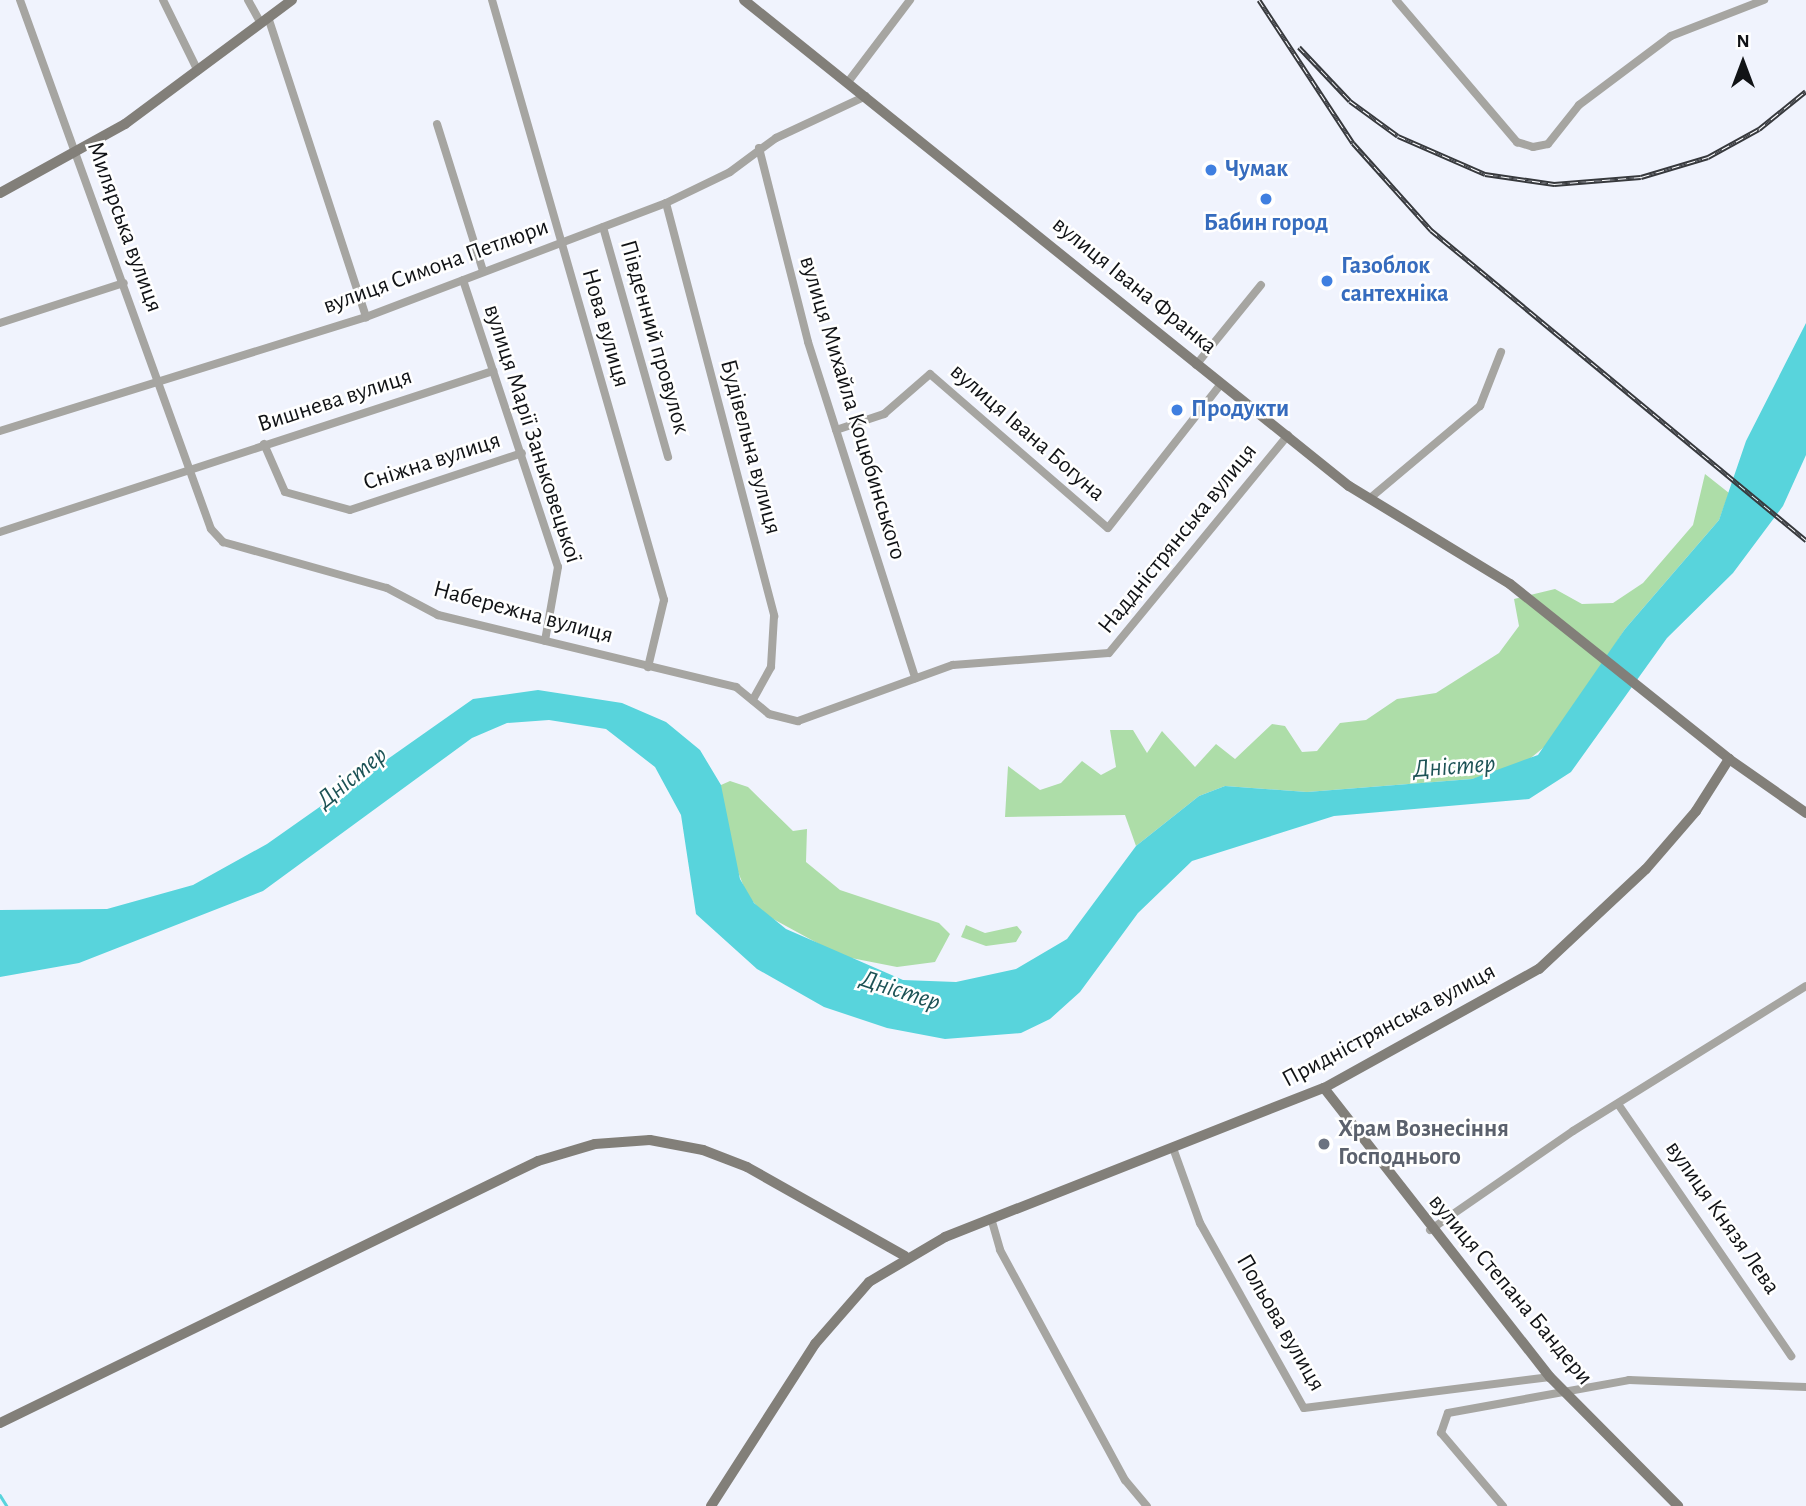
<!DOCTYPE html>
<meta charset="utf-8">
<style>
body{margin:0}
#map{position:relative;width:1806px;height:1506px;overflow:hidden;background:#f0f3fd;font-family:"Alegreya Sans",sans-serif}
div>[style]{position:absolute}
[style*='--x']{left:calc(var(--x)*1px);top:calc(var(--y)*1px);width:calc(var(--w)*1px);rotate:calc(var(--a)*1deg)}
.green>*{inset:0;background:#addda8}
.water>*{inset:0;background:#58d4dc}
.stream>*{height:2.5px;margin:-1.25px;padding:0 1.25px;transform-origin:1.25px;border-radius:1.25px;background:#58d4dc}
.street>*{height:8px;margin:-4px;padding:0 4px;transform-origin:4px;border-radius:4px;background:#a6a5a1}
.secondary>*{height:10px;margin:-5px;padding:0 5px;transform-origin:5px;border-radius:5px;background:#827f79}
.rail>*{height:5px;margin-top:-2.5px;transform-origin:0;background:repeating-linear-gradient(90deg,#fff 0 8px,#37393d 0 16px);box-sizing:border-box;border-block:2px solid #37393d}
.dots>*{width:19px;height:19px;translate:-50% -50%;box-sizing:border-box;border:4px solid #fff;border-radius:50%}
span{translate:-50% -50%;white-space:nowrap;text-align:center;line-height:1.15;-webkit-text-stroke:5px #fff;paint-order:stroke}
.shop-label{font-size:24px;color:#366cbe;font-weight:700}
.left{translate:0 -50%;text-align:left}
.street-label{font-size:24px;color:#111316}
.worship-label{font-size:24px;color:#5b616d;font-weight:700}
.water-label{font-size:26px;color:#1d5356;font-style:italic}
.north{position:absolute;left:1708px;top:28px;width:70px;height:70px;-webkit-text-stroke:5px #fff;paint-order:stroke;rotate:0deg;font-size:19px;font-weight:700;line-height:28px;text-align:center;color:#111316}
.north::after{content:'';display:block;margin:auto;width:24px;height:32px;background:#111316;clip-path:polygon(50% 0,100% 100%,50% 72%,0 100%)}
</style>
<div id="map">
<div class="green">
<i style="clip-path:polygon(1705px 474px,1729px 493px,1719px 520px,1625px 629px,1554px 739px,1521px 766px,1472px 779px,1307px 792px,1225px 786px,1199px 796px,1136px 846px,1125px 815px,1005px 817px,1008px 766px,1040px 790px,1061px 783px,1082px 761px,1101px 775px,1116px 767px,1110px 730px,1133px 730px,1147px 753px,1162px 731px,1195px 767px,1216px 744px,1235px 759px,1272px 724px,1285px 726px,1302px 752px,1317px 751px,1340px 723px,1366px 720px,1397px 699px,1436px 693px,1499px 653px,1519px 626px,1514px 599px,1555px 589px,1582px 604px,1613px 603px,1643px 583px,1693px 525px)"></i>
<i style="clip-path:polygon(730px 781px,748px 787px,793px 831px,807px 829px,806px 862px,840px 890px,939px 923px,950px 934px,935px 962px,897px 967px,841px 956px,764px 914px,747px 895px,735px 864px,721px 796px,721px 785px)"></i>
<i style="clip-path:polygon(966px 925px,985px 933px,1017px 926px,1022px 932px,1016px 942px,986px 946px,961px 937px)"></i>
</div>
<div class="water">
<i style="clip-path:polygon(1806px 323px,1806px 455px,1783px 506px,1733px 573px,1667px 638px,1571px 772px,1529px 799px,1334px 816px,1192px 861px,1138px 913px,1080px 992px,1050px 1019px,1021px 1033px,945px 1039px,887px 1028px,824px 1007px,757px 969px,696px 914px,681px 815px,655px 767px,606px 729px,549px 720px,507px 723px,472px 738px,263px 891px,79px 963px,0 977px,0 910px,107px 909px,193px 885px,267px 844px,473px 699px,538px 690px,622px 703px,666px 722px,700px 750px,721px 785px,740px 879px,754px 903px,786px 929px,903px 980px,956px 982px,1016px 969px,1067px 939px,1136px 846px,1199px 796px,1225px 786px,1307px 792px,1472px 779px,1538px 755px,1625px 629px,1719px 520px,1746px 441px)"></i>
</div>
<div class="stream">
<i style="--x:0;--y:1495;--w:13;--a:58"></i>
</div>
<div class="street">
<i style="--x:20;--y:0;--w:562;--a:70.15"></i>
<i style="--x:211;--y:529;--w:18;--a:47"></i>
<i style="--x:223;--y:542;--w:170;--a:15.7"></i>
<i style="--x:387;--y:588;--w:58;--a:27.9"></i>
<i style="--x:438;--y:615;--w:307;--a:13.6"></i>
<i style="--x:736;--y:687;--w:43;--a:39.3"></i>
<i style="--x:769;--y:714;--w:30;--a:14"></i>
<i style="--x:798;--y:721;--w:165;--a:-19.9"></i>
<i style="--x:953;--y:665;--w:156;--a:-4.4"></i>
<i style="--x:1109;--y:653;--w:282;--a:-50.6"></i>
<i style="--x:163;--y:0;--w:79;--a:63.8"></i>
<i style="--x:248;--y:0;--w:26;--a:61"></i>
<i style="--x:492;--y:0;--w:624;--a:74"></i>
<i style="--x:664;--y:600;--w:69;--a:103.4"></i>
<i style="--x:1396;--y:0;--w:187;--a:49.6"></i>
<i style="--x:1517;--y:142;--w:17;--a:17"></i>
<i style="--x:1533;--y:147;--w:15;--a:-11"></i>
<i style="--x:1548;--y:144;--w:50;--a:-51.5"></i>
<i style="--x:1579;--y:105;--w:115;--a:-36.9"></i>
<i style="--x:1671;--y:36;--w:100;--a:-21.2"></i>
<i style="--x:268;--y:17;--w:316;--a:71.9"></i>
<i style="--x:848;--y:82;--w:103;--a:-52.9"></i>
<i style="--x:437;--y:124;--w:154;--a:72.6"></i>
<i style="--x:759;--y:148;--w:200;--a:75.8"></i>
<i style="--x:808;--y:342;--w:353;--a:72.3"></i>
<i style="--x:666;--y:203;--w:427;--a:75.3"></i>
<i style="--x:774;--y:616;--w:51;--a:93.4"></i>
<i style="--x:771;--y:667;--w:38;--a:119"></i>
<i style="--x:603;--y:227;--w:239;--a:74.2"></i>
<i style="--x:463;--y:280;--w:302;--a:71.7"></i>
<i style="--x:558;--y:567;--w:75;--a:100"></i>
<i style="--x:0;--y:323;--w:130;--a:-17.9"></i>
<i style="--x:1196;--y:365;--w:103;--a:-50.9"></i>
<i style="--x:836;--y:430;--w:51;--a:-18.4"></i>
<i style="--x:884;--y:414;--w:61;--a:-41"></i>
<i style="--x:930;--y:374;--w:235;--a:40.9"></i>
<i style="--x:1108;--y:528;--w:183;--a:-51.9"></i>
<i style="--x:0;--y:431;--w:383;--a:-17.3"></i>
<i style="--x:366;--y:317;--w:321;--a:-20.8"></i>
<i style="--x:666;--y:203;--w:71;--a:-25.8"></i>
<i style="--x:730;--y:172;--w:57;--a:-36.5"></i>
<i style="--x:776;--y:138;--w:99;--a:-25"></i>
<i style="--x:264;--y:444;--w:52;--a:66.4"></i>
<i style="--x:285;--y:492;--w:67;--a:15.5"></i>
<i style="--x:350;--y:510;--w:181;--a:-18.3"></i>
<i style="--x:1369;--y:499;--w:145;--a:-40"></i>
<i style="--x:1480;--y:406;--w:58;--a:-68.7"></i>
<i style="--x:0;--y:532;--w:519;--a:-18.09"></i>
<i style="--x:1618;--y:1104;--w:306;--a:55.5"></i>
<i style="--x:1173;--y:1148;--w:80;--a:70.2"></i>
<i style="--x:1200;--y:1223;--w:212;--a:60.7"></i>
<i style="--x:1304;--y:1408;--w:248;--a:-7.2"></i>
<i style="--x:991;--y:1218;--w:33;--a:74"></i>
<i style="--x:1000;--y:1250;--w:262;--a:61.5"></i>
<i style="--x:1125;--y:1480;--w:34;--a:50"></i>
<i style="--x:1430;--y:1230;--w:174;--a:-34.7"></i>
<i style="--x:1573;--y:1131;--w:274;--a:-31.9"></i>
<i style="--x:1503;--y:1506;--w:96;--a:-130.3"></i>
<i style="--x:1441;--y:1433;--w:21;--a:-71"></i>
<i style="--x:1448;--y:1413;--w:184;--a:-10.3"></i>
<i style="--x:1629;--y:1380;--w:177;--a:2.3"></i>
</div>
<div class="secondary">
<i style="--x:744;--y:0;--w:776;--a:38.78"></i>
<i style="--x:1349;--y:486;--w:188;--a:31.3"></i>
<i style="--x:1510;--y:584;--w:280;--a:38.6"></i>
<i style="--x:1729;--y:759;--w:94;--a:35"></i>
<i style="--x:0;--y:193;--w:143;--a:-28.9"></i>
<i style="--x:125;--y:124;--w:208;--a:-36.6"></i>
<i style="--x:1324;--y:1088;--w:367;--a:52"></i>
<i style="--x:1550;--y:1377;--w:182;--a:45.2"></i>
<i style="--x:0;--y:1423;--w:598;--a:-25.97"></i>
<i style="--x:538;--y:1161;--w:59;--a:-16.6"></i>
<i style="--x:595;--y:1144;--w:55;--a:-4.2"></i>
<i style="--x:650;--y:1140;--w:54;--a:10.7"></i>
<i style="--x:703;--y:1150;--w:47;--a:21.1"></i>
<i style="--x:747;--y:1167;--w:181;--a:29.4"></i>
<i style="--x:711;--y:1506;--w:193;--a:-57.3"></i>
<i style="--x:815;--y:1344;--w:82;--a:-48.9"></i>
<i style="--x:869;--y:1282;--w:88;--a:-30.6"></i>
<i style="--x:945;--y:1237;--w:407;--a:-21.5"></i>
<i style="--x:1324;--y:1088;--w:246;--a:-29"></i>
<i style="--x:1539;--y:969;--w:146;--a:-43.1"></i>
<i style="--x:1646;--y:869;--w:77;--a:-49.2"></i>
<i style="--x:1696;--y:811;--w:62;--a:-57.6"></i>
</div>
<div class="rail">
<i style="--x:1259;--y:0;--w:171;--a:56.7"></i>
<i style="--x:1353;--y:143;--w:117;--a:48.1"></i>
<i style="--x:1431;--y:230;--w:487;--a:39.6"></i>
<i style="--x:1299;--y:47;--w:74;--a:46.6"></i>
<i style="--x:1350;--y:101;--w:59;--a:36.1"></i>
<i style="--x:1398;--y:136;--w:95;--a:23.6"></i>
<i style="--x:1485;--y:174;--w:70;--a:8.2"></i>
<i style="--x:1554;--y:184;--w:87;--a:-4.6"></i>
<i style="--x:1641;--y:177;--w:70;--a:-16.6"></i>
<i style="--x:1708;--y:157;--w:58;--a:-28.8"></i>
<i style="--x:1759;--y:129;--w:60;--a:-39"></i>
</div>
<div class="dots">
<i style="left:1211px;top:170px;background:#3f7fe0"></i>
<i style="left:1266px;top:199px;background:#3f7fe0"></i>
<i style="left:1327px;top:281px;background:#3f7fe0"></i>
<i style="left:1177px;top:410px;background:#3f7fe0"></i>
<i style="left:1324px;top:1144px;background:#6b7280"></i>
</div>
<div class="shop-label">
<span class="left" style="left:1225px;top:170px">Чумак</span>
<span style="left:1266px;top:224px">Бабин город</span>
<span class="left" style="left:1341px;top:281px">Газоблок<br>сантехніка</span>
<span class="left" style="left:1191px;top:410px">Продукти</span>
</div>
<div class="street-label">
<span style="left:124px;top:227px;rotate:70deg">Милярська вулиця</span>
<span style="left:436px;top:267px;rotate:-20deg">вулиця Симона Петлюри</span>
<span style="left:1134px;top:286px;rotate:39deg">вулиця Івана Франка</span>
<span style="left:605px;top:328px;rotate:74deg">Нова вулиця</span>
<span style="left:654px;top:337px;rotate:74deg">Південний провулок</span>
<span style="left:335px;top:401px;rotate:-18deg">Вишнева вулиця</span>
<span style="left:852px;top:408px;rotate:73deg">вулиця Михайла Коцюбинського</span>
<span style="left:1027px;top:433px;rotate:41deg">вулиця Івана Богуна</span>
<span style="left:532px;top:434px;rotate:72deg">вулиця Марії Заньковецької</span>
<span style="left:750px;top:447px;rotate:75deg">Будівельна вулиця</span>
<span style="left:432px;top:462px;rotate:-18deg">Сніжна вулиця</span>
<span style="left:1178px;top:539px;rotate:-51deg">Наддністрянська вулиця</span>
<span style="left:523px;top:613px;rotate:15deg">Набережна вулиця</span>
<span style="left:1389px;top:1026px;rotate:-28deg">Придністрянська вулиця</span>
<span style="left:1722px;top:1218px;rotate:55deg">вулиця Князя Лева</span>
<span style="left:1510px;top:1290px;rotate:50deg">вулиця Степана Бандери</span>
<span style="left:1280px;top:1323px;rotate:60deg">Польова вулиця</span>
</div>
<div class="worship-label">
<span class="left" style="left:1338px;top:1144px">Храм Вознесіння<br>Господнього</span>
</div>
<div class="water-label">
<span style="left:1454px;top:767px;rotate:-4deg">Дністер</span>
<span style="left:352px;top:778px;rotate:-39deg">Дністер</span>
<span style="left:900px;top:991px;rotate:18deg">Дністер</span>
</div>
<div class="north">N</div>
</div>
